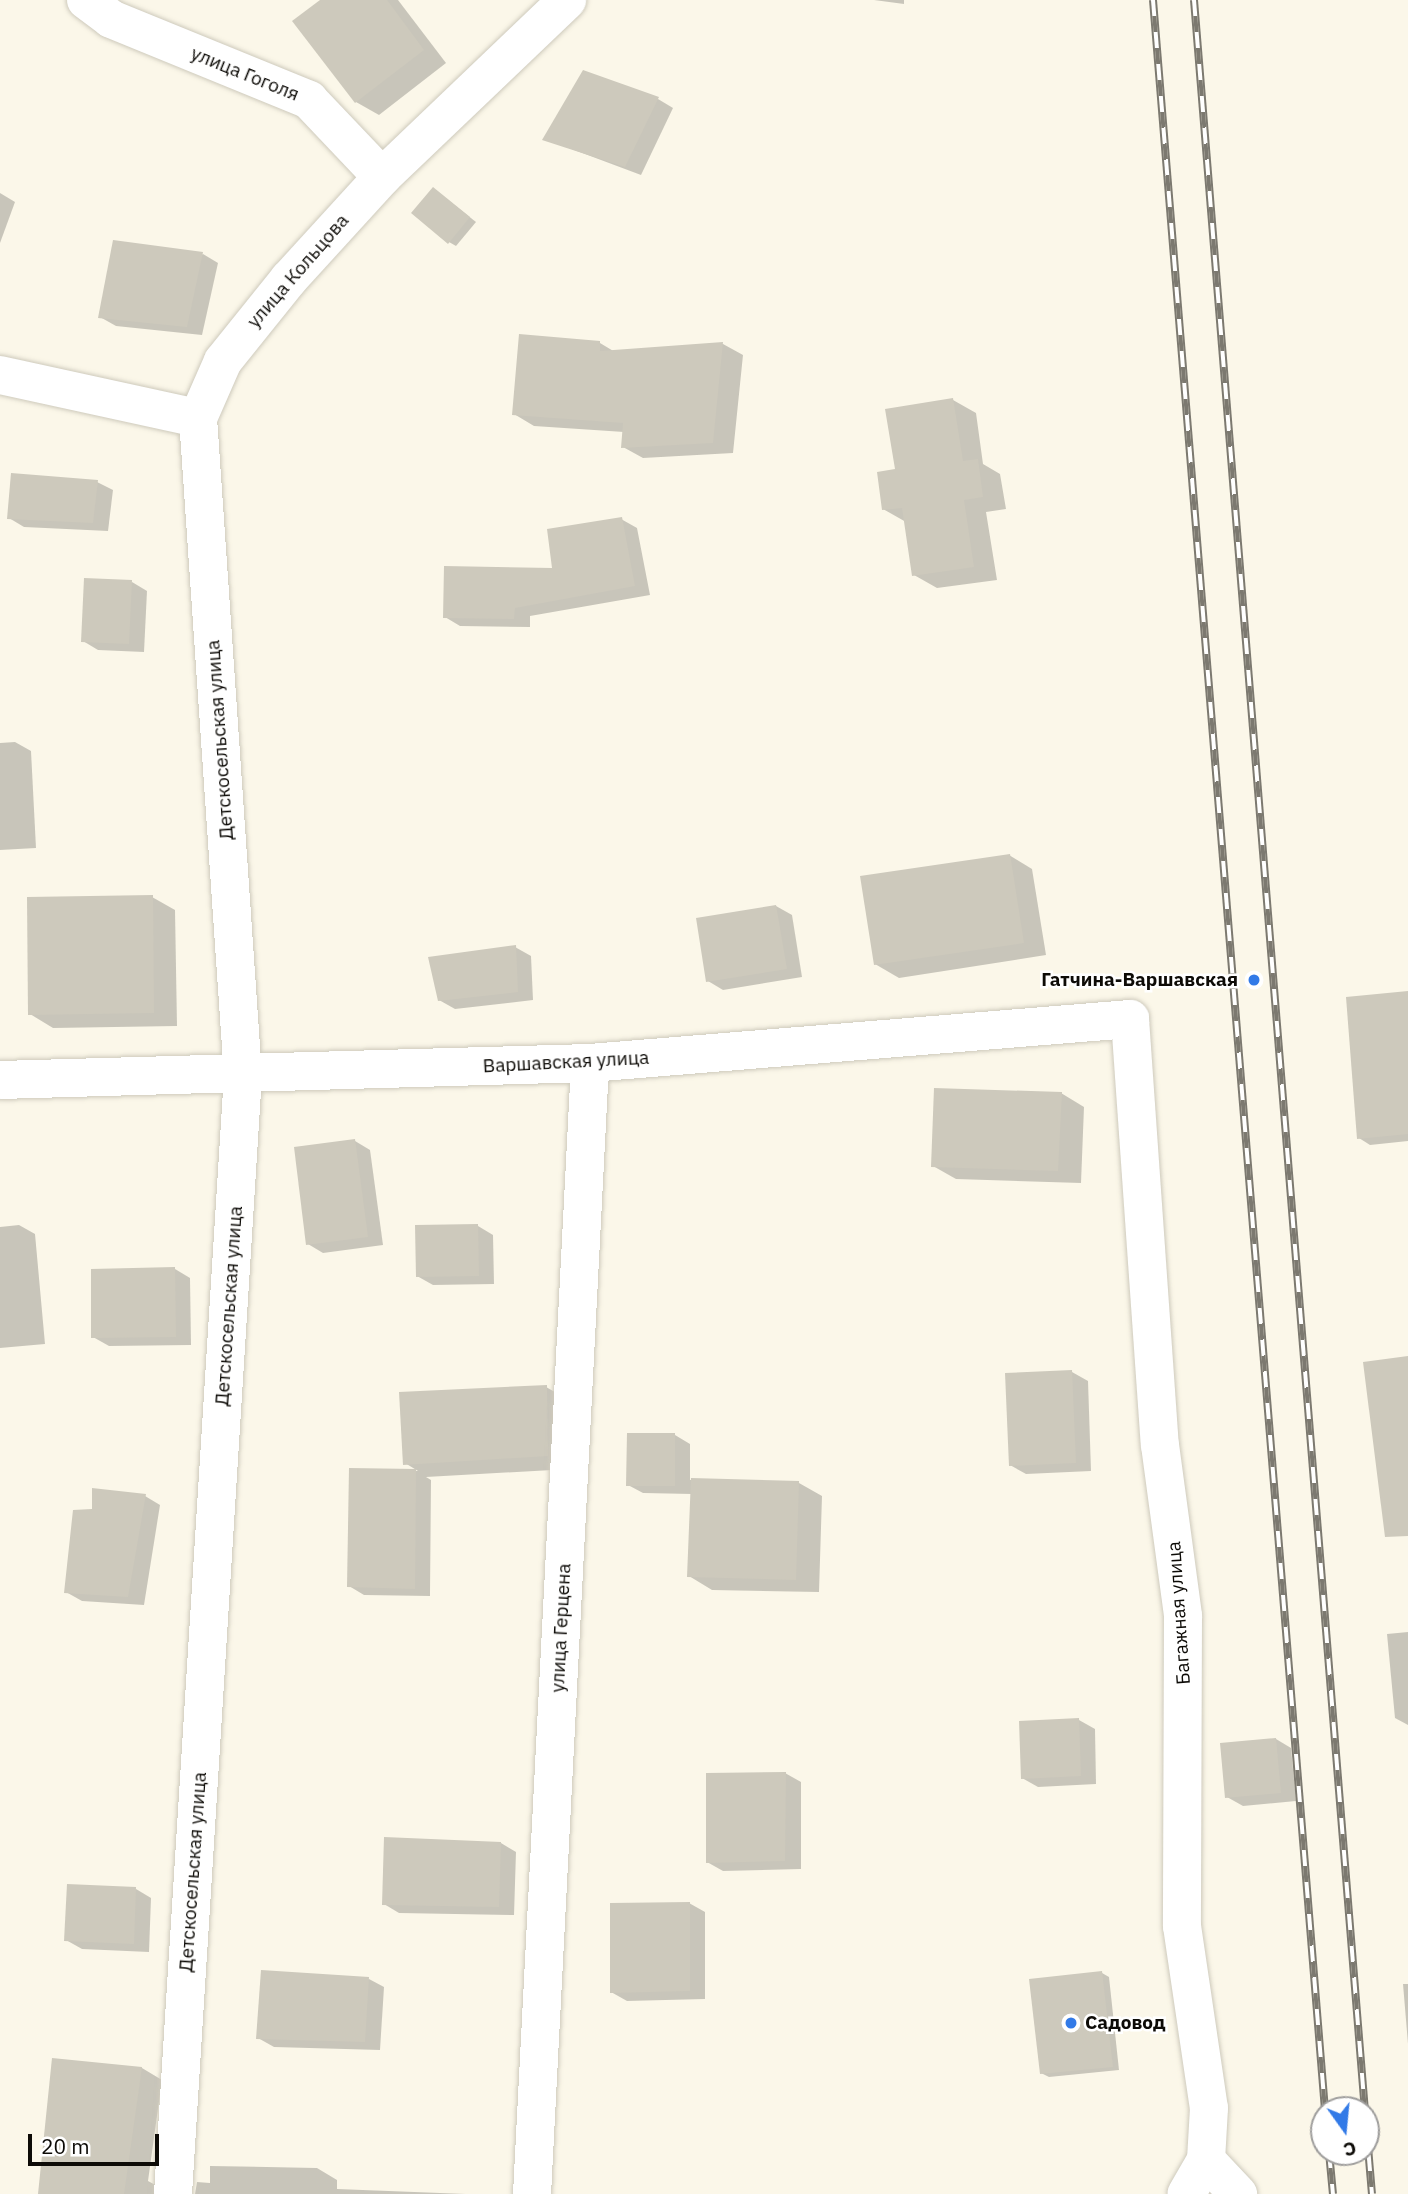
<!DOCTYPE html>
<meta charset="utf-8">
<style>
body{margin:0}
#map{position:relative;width:1408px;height:2194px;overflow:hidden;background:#fbf7e9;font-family:"IBM Plex Sans",sans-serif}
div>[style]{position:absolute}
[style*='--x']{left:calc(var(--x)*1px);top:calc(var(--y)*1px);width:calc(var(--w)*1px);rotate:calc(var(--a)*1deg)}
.shadow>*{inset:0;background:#0003}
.building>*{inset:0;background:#cdc9bc}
.roads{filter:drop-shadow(0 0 2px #cecabc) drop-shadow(0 0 2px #cecabc)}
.minor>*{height:38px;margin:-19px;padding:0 19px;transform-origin:19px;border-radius:19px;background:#fff}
.rail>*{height:8px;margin-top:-4px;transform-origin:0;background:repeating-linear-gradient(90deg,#fff 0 16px,#7c7970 0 32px);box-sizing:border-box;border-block:2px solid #7c7970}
.dots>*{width:19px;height:19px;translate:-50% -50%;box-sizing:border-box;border:4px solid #fff;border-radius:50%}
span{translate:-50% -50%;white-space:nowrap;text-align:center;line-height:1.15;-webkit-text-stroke:5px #fff;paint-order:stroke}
.street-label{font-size:19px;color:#0d0b07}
.poi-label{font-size:19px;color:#0d0b07;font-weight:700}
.right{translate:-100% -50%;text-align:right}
.left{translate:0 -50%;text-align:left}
.north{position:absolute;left:1310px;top:2096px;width:70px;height:70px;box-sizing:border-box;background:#fff;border:2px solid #9e9d9c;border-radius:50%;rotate:165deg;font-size:19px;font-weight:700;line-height:28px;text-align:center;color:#0d0b07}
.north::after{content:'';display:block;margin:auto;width:24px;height:32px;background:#327ae7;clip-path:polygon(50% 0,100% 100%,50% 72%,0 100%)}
.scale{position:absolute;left:28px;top:2134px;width:131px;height:32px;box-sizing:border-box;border:4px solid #0d0b07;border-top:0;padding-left:9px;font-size:21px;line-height:24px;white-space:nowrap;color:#0d0b07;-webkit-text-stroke:5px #fff;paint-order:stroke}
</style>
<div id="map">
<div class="shadow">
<i style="clip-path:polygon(323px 0,398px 0,446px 63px,379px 115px,356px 102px)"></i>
<i style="clip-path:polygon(874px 0,904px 0,904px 4px)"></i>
<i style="clip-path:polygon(658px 99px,673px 108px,641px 175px,545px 139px)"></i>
<i style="clip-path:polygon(434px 189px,476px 222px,456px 246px,449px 242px)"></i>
<i style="clip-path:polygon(0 193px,15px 202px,0 243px)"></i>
<i style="clip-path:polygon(203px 254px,218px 263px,202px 335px,116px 326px,100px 317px)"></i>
<i style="clip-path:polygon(600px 343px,615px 352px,723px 344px,743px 355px,733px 453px,643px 458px,623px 447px,624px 432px,534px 426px,514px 414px)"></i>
<i style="clip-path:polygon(953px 400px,976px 413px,983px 464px,1000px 474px,1006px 509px,986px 512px,997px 580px,937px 588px,914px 575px,906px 522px,883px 509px,897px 470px)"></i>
<i style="clip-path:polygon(97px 482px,113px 490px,108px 531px,24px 527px,9px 518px)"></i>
<i style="clip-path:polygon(621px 519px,637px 528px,650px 595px,530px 616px,530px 627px,460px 626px,445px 617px,554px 570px)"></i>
<i style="clip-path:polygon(132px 582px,147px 591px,144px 652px,98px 650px,83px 641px)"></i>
<i style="clip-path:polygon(15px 742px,31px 751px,36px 848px,0 850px,0 743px)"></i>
<i style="clip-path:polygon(1009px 855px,1032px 869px,1046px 955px,899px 978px,875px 964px)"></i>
<i style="clip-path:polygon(152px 897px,175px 910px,177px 1026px,53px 1028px,30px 1014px)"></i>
<i style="clip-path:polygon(776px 906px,792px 915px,802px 977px,723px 990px,708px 981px)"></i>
<i style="clip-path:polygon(515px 947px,531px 956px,533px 1000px,455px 1009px,439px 1000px)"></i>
<i style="clip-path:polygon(1408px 993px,1408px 1141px,1370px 1145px,1359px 1138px)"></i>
<i style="clip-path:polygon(1061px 1093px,1084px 1107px,1081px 1183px,956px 1179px,933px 1166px)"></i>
<i style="clip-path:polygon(355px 1141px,370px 1150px,383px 1245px,323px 1253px,308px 1244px)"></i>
<i style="clip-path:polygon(19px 1225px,35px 1234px,45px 1344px,0 1348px,0 1227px)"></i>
<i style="clip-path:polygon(478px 1226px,493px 1235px,494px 1284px,433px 1285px,417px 1276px)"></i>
<i style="clip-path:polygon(175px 1269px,190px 1278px,191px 1345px,109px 1346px,93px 1337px)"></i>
<i style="clip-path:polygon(1072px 1372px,1088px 1381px,1091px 1471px,1026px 1474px,1010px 1465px)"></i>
<i style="clip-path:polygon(546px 1387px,569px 1400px,570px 1469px,426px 1477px,431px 1480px,430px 1596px,364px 1595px,349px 1586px,351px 1470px,418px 1471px,405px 1463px)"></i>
<i style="clip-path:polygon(675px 1435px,690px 1444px,690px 1480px,799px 1483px,822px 1496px,819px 1592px,712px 1590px,689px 1576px,692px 1494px,643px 1493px,628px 1485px)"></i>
<i style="clip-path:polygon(145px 1496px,160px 1505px,144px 1605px,82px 1601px,66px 1592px)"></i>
<i style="clip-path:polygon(1408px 1632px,1408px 1725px,1395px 1718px,1387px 1634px)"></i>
<i style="clip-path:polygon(1079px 1720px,1095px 1729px,1096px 1784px,1038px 1787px,1022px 1778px)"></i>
<i style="clip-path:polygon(1276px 1739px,1291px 1748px,1296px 1801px,1243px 1806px,1227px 1797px)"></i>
<i style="clip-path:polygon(785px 1773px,801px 1782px,801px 1869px,723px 1871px,707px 1862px)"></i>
<i style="clip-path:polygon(501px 1843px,516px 1852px,514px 1915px,399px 1913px,384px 1904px)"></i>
<i style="clip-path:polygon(136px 1889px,151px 1898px,149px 1952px,82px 1949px,66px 1940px)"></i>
<i style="clip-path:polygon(689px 1903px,705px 1912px,705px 1999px,627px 2001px,611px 1992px)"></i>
<i style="clip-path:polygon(1102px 1973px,1109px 1977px,1119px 2070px,1049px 2077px,1041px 2073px)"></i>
<i style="clip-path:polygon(369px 1979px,384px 1987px,380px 2050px,274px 2047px,258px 2038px)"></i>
<i style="clip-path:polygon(1403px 1984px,1408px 1984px,1408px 2044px)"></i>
<i style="clip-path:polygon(53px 2060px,142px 2068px,162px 2080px,148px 2181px,172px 2194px,39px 2194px)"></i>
<i style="clip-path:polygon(210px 2166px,317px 2168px,337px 2180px,337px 2189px,466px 2194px,195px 2194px,197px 2182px,210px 2183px)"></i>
</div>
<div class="building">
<i style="clip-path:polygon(320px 0,387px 0,424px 50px,355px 103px,292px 21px)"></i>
<i style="clip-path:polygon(583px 70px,659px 97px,625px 167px,542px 140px)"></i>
<i style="clip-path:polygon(433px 187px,470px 217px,448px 244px,411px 213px)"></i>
<i style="clip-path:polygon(113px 240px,203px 252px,187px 327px,98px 318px)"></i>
<i style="clip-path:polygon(519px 334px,600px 341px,600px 351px,723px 342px,713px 443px,621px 448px,623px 423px,512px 415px)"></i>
<i style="clip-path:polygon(953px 398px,963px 461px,978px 459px,983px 497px,964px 500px,974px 567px,912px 576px,902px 508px,882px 510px,877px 472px,895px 469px,885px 409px)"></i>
<i style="clip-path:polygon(11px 473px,98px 480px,93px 523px,7px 519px)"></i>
<i style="clip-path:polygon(622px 517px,635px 586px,515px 608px,514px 619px,443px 618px,444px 566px,552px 568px,547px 529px)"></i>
<i style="clip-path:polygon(84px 578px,132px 580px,129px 644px,81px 642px)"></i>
<i style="clip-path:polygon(1010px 854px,1024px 943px,874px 965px,860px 876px)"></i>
<i style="clip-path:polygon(153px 895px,154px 1013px,28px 1015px,27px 897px)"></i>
<i style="clip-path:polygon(776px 905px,787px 969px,706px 982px,696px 918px)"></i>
<i style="clip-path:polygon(516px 945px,518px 992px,438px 1001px,428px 957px)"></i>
<i style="clip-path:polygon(1408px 991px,1408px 1134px,1357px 1139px,1346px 997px)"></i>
<i style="clip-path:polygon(934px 1088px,1062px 1092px,1058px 1171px,931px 1167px)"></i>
<i style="clip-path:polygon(355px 1139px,368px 1237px,306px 1245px,294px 1147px)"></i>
<i style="clip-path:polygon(478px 1224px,479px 1276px,416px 1277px,415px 1225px)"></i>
<i style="clip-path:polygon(175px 1267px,176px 1337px,91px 1338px,91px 1269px)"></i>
<i style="clip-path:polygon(1408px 1356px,1408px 1536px,1385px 1537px,1363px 1362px)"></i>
<i style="clip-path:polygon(1072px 1370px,1076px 1463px,1009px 1466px,1005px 1373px)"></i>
<i style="clip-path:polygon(547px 1385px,548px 1456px,403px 1465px,399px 1392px)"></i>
<i style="clip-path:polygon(627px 1433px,675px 1433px,675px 1486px,626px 1486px)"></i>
<i style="clip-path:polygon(349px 1468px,416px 1469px,415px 1589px,347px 1587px)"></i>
<i style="clip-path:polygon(691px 1478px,799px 1481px,796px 1580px,687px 1577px)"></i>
<i style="clip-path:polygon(92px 1488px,146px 1494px,128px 1597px,64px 1593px,73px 1510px,92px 1509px)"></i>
<i style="clip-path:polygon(1079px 1718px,1081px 1776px,1021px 1779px,1019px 1721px)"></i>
<i style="clip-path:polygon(1276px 1738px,1281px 1793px,1225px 1798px,1220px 1743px)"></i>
<i style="clip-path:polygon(786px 1772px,785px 1861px,706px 1863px,706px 1773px)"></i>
<i style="clip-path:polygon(384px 1837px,501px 1842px,499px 1907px,382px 1905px)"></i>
<i style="clip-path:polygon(67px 1884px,136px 1887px,134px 1944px,64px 1941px)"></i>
<i style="clip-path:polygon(690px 1902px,690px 1991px,610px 1993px,610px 1903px)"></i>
<i style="clip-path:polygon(261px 1970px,369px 1977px,365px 2042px,256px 2039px)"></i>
<i style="clip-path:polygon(1102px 1971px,1113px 2067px,1040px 2074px,1029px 1979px)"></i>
<i style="clip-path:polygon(52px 2058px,142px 2067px,124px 2194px,38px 2194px)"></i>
</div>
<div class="roads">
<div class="minor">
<i style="--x:86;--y:0;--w:31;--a:37"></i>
<i style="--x:111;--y:19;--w:214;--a:22.2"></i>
<i style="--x:309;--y:100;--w:106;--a:46.5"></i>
<i style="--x:0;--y:375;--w:203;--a:12.3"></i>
<i style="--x:198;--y:418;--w:62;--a:-66.3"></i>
<i style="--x:223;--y:361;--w:105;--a:-51.2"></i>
<i style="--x:289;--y:279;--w:138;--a:-47.6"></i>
<i style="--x:382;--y:177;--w:256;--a:-43.7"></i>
<i style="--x:0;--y:1080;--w:590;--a:-1.65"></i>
<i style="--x:590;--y:1063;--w:542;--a:-4.66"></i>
<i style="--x:1130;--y:1019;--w:427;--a:86"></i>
<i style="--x:1160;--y:1445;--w:173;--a:82.3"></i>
<i style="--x:1183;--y:1616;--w:310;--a:90.2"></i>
<i style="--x:1182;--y:1926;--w:184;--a:81.6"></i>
<i style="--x:1209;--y:2108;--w:52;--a:93.3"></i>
<i style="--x:1206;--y:2160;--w:39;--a:120"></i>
<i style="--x:1206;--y:2160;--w:47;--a:46.7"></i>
<i style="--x:173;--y:2194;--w:1120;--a:-86.42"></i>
<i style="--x:243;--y:1076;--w:660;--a:-93.91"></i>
<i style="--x:532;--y:2194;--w:1132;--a:-87.06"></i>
</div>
</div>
<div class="rail">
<i style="--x:1153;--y:0;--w:2117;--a:85.34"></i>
<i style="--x:1194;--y:0;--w:2117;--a:85.37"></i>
<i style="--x:1366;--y:2123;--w:71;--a:85.2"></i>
<i style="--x:1329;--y:2152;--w:42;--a:84.6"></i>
</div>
<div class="dots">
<i style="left:1254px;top:980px;background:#327ae7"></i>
<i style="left:1071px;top:2023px;background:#327ae7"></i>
</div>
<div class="street-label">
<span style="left:245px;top:74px;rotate:22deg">улица Гоголя</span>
<span style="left:298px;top:271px;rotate:-49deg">улица Кольцова</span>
<span style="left:220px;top:740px;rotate:-94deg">Детскосельская улица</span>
<span style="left:566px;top:1062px;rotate:-3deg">Варшавская улица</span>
<span style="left:229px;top:1306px;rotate:-86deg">Детскосельская улица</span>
<span style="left:1179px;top:1613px;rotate:-94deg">Багажная улица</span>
<span style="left:561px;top:1628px;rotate:-87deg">улица Герцена</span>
<span style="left:193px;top:1872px;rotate:-86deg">Детскосельская улица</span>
</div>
<div class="poi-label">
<span class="right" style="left:1238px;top:980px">Гатчина-Варшавская</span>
<span class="left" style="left:1085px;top:2023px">Садовод</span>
</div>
<div class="north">С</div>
<div class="scale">20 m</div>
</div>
